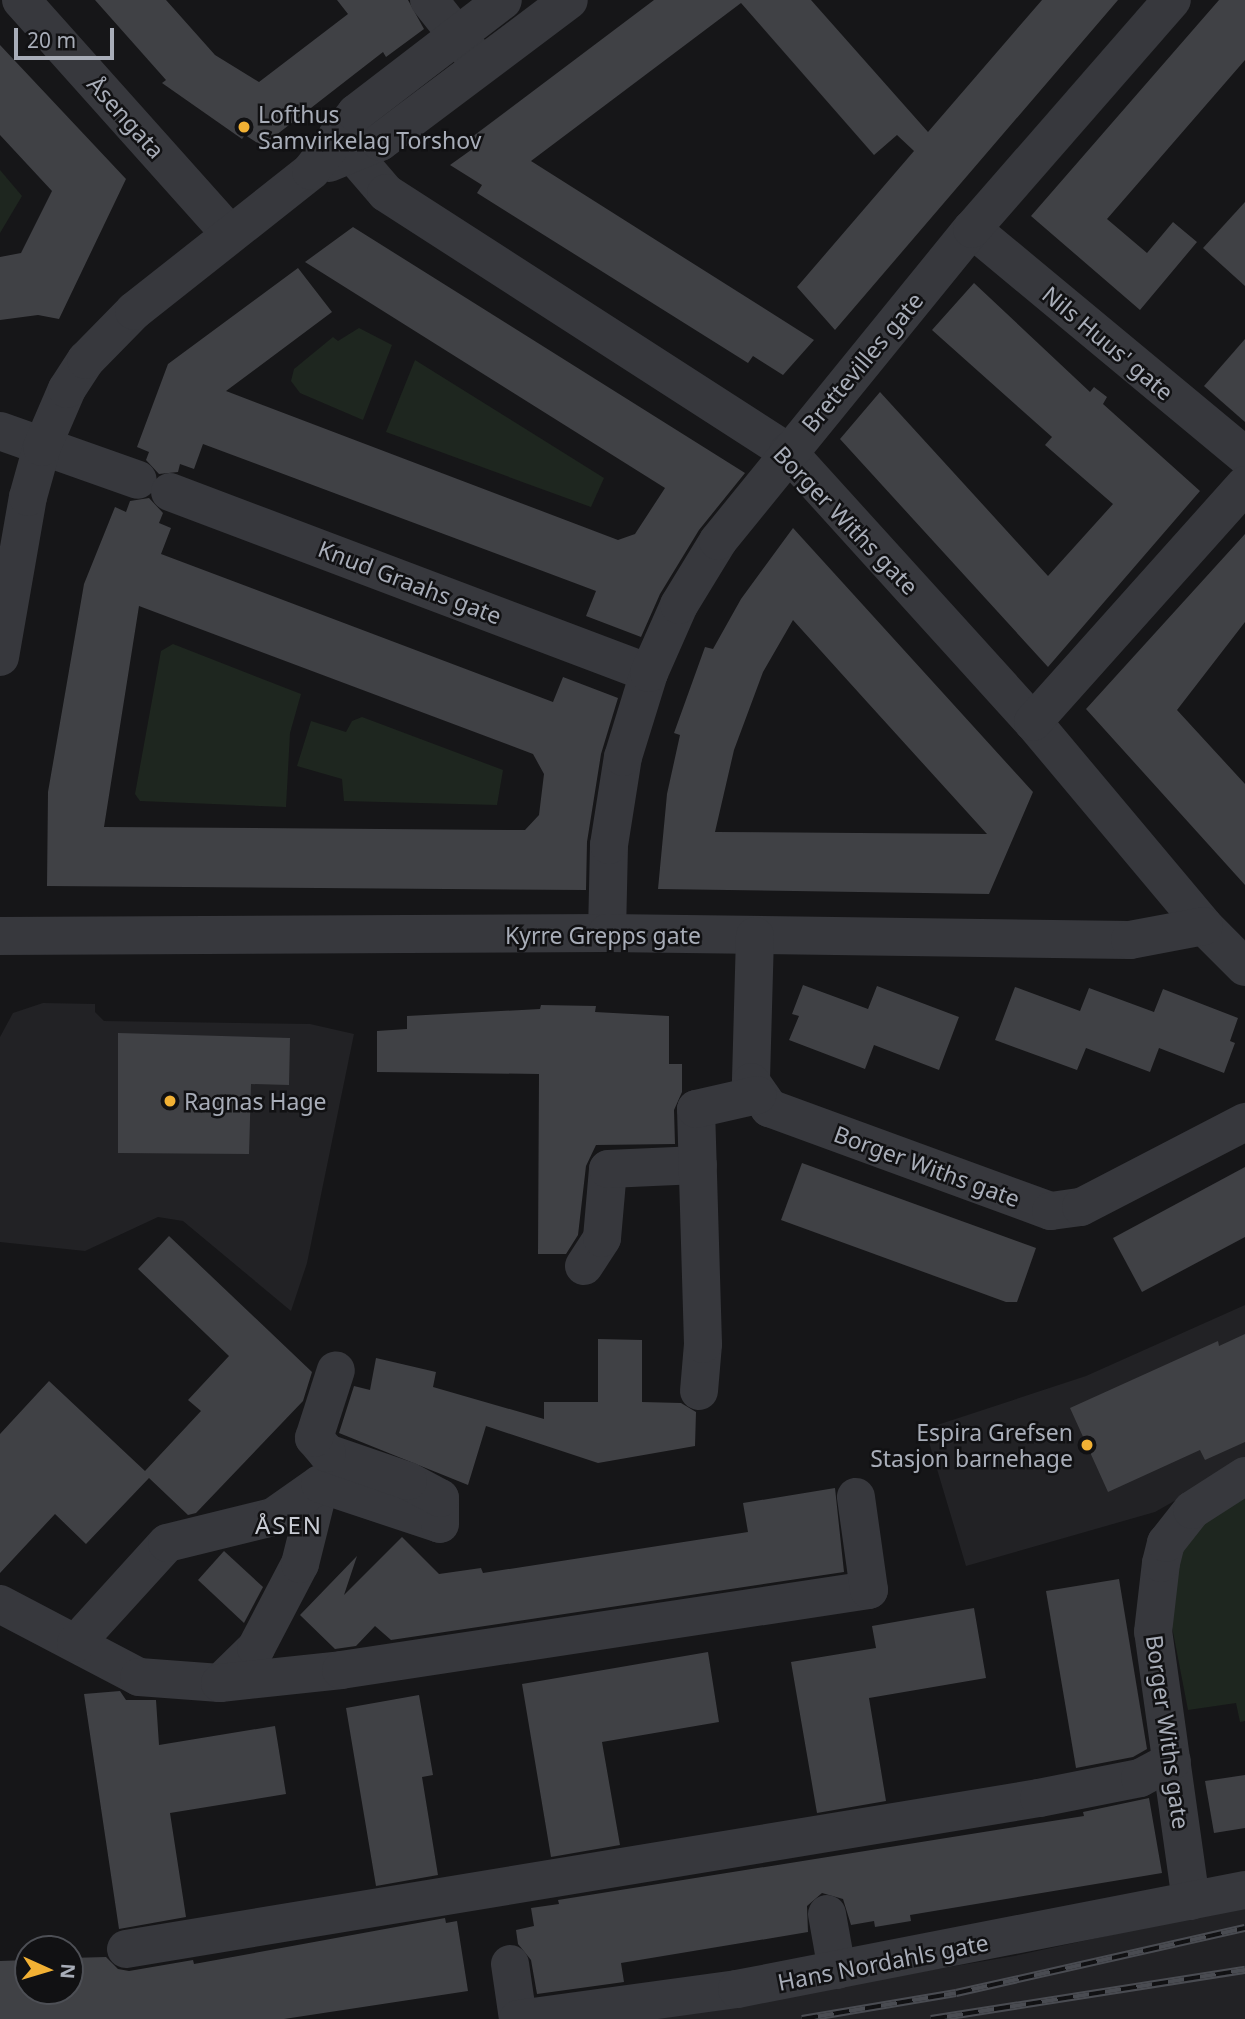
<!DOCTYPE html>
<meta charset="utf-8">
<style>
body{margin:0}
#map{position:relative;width:1245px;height:2019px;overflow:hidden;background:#161618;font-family:"Noto Sans",sans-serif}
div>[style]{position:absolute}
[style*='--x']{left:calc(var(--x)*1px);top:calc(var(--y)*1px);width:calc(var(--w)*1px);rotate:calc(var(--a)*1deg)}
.built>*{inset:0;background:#222225}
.green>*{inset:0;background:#1e261f}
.building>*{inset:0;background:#404145}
.minor>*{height:38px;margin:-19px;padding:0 19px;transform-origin:19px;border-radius:19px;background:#37383d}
.rail>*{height:8px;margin-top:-4px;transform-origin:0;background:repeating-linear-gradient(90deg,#111113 0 16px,#4a4c52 0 32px);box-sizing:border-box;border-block:2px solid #4a4c52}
.dots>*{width:19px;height:19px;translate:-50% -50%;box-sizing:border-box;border:4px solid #111113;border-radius:50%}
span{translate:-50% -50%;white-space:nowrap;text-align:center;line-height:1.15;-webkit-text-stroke:5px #111113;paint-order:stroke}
.poi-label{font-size:23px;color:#a8adb8}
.left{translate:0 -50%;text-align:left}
.right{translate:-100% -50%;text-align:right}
.street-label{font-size:23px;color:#a8adb8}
.neighbourhood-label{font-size:24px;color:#c9ccd4;letter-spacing:2px}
.north{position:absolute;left:14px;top:1935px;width:70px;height:70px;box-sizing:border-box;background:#111113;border:2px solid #4d4f55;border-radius:50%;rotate:94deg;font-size:19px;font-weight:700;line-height:28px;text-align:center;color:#a8adb8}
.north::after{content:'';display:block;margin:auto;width:24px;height:32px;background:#f2b134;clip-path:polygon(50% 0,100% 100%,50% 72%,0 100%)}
.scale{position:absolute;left:14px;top:28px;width:100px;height:32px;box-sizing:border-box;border:4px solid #a8adb8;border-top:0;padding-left:9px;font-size:21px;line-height:24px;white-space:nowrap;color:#a8adb8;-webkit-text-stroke:5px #111113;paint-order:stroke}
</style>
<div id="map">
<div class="built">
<i style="clip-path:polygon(43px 1003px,95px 1004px,95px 1012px,104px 1021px,310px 1024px,354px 1034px,307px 1263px,291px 1311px,183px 1221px,158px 1217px,85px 1251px,0 1242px,0 1037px,13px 1013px)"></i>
<i style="clip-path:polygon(1245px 1305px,1245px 1461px,1155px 1512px,966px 1566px,925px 1429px,1086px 1376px)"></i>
<i style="clip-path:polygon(1245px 1906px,1245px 2019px,645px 2019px,1014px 1956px)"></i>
</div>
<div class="green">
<i style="clip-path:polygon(0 170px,22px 196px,0 233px)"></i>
<i style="clip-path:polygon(359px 328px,392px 345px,363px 420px,300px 393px,291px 381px,294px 369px,333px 337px,338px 341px)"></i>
<i style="clip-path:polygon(415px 360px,604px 478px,591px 507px,386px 432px)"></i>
<i style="clip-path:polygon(173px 644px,301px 694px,290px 733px,286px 807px,140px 801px,135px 794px,161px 651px)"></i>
<i style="clip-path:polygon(362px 717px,503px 770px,497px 805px,344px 801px,342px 779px,297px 766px,311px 721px,346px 732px,352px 721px)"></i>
<i style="clip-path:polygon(1245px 1491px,1245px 1721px,1240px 1722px,1236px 1703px,1188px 1710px,1168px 1606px,1177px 1552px,1204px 1517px)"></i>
</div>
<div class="building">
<i style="clip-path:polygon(95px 0,166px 0,215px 55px,259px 82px,348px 14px,337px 0,408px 0,424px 29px,386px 57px,383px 52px,262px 146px,245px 135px,242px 139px,162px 83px,166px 80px)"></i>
<i style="clip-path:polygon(654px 0,811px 0,928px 132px,1042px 0,1118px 0,835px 330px,797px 287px,914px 151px,897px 135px,874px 155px,741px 3px,531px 161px,814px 340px,783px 375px,753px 356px,748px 363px,477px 193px,482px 185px,450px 165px,478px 145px,472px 137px)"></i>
<i style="clip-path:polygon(1219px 0,1245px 0,1245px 60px,1107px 219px,1147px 253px,1173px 222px,1197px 242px,1140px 310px,1031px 216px)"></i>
<i style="clip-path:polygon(0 45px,126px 179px,59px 319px,38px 315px,0 320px,0 257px,21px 253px,52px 191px,0 135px)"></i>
<i style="clip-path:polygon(1245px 202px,1245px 286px,1203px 248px)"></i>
<i style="clip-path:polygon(353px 227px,745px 473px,699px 530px,660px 594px,641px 637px,586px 616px,596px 591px,203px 444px,194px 469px,180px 464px,178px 472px,159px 474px,146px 460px,149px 452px,137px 447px,168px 364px,298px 268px,332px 312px,226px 391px,618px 540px,635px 534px,665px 488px,305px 262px)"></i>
<i style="clip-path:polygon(974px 283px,1090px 392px,1094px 387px,1107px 397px,1103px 404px,1200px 491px,1048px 667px,840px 439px,880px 392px,1048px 576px,1113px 504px,1045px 445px,1052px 437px,932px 330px)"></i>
<i style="clip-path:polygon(1245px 339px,1245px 422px,1204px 386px)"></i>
<i style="clip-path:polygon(evenodd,149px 498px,163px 513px,159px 523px,171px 528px,161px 554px,553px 702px,563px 677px,618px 698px,601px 754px,587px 842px,586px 890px,47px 886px,48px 792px,84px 584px,115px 507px,126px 512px,130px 501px,149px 498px,139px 606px,533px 754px,544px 774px,539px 815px,525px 830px,104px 827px,139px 606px)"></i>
<i style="clip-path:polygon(evenodd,793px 528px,1033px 792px,989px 894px,658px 889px,667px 794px,680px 735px,674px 733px,705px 647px,713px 649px,741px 599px,793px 528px,793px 620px,868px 703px,987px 834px,715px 832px,734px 750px,763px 672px,793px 620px)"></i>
<i style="clip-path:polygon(1245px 534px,1245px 622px,1177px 710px,1245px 784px,1245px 885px,1086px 709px)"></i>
<i style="clip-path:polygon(803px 985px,868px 1009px,877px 986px,959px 1017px,939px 1070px,874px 1045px,865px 1069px,789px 1040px,799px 1016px,792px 1014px)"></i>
<i style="clip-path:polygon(1015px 987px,1080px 1011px,1089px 988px,1154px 1012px,1163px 989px,1238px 1018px,1230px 1041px,1235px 1043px,1224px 1073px,1159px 1048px,1150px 1072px,1086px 1048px,1077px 1070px,995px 1040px)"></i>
<i style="clip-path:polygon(541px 1005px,596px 1006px,595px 1012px,669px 1016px,669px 1064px,682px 1064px,682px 1092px,674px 1110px,675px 1144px,596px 1145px,586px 1166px,578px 1235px,566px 1254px,538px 1254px,539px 1074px,377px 1072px,377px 1031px,407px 1029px,407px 1016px,540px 1009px)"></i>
<i style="clip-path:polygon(118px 1033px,290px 1038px,289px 1085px,251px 1084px,249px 1154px,118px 1153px)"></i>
<i style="clip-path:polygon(802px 1163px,1036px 1248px,1017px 1302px,1006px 1302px,781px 1220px)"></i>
<i style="clip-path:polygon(1245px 1167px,1245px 1237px,1142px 1292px,1113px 1238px)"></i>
<i style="clip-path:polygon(169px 1236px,312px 1372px,303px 1401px,196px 1513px,188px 1515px,149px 1478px,86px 1544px,55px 1514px,0 1573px,0 1434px,49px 1381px,145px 1471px,201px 1411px,188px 1400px,229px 1356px,138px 1269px)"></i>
<i style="clip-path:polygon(1245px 1334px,1245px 1442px,1205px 1460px,1200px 1450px,1108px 1492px,1070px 1408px,1218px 1341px,1219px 1346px)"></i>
<i style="clip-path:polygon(598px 1339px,642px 1340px,642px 1402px,681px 1403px,696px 1412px,695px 1446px,598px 1463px,486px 1426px,468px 1485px,339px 1433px,354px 1386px,370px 1390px,376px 1358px,436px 1372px,433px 1387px,544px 1419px,544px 1402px,598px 1402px)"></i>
<i style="clip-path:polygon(835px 1488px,844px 1572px,391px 1640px,375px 1626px,356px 1646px,335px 1649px,300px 1615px,357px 1556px,344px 1595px,402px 1537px,439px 1574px,481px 1568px,483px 1573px,748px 1532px,743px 1503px)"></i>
<i style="clip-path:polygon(224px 1551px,263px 1587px,244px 1623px,198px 1580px)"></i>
<i style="clip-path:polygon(1119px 1579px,1147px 1749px,1133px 1757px,1076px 1768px,1046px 1591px)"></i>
<i style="clip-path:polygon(974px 1608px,986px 1678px,869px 1698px,886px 1801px,817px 1813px,791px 1662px,876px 1648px,872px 1626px)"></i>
<i style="clip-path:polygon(708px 1652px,719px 1722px,602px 1742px,620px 1845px,551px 1857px,522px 1684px)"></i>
<i style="clip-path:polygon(120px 1691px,126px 1700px,156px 1700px,159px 1745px,275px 1726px,286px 1794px,170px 1813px,186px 1917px,119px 1929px,84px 1694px)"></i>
<i style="clip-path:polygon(419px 1695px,433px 1775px,422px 1777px,438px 1875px,376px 1886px,346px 1708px)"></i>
<i style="clip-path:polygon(1245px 1775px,1245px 1828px,1214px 1833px,1205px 1781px)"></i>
<i style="clip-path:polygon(1149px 1798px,1162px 1873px,910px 1915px,911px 1921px,875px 1927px,874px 1921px,851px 1925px,843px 1899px,822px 1893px,807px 1906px,808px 1932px,621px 1963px,624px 1982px,537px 1994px,531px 1960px,518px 1944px,516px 1930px,534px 1926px,531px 1908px,559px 1904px,558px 1900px,1084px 1816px,1083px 1812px)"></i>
<i style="clip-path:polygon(445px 1918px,446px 1923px,457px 1921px,468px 1991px,284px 2019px,0 2019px,0 1961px,28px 1960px,28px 1991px,70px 1991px,70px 1958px,106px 1957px,118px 1969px,129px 1971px,193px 1960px,194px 1964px)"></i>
</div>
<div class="minor">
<i style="--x:21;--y:0;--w:314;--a:48.2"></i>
<i style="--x:429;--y:0;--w:68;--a:51.6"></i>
<i style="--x:337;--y:136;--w:75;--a:49.3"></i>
<i style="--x:386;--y:193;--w:478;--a:32.8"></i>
<i style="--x:788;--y:452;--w:365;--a:47.8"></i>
<i style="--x:1033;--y:722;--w:266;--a:50"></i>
<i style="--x:1204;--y:926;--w:58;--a:45"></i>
<i style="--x:329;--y:163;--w:55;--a:-22.4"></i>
<i style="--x:380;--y:142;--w:236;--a:-36.9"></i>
<i style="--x:972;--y:229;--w:355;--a:39.7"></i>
<i style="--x:0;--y:431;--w:146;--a:19.5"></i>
<i style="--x:170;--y:492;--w:512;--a:20.7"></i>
<i style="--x:0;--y:657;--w:162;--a:-80.1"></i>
<i style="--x:28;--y:497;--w:52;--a:-74.4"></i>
<i style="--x:42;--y:447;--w:63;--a:-66.7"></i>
<i style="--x:67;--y:389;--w:35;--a:-57"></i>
<i style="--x:86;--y:360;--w:69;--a:-45.6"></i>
<i style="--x:134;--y:311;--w:226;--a:-38.3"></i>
<i style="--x:311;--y:171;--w:73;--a:-52.2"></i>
<i style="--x:356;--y:113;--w:185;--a:-37.5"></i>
<i style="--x:1033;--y:722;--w:318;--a:-48.2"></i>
<i style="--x:607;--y:933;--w:88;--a:-88.7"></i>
<i style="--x:609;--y:845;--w:89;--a:-81"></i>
<i style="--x:623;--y:757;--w:88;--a:-72.8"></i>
<i style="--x:649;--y:673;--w:74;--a:-66.2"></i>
<i style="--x:679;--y:605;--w:75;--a:-58.6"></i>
<i style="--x:718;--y:541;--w:402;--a:-50.9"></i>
<i style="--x:972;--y:229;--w:304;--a:-48.9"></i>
<i style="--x:0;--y:936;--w:607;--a:-0.28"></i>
<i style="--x:607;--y:933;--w:523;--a:0.77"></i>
<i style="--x:1130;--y:940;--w:75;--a:-10.7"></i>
<i style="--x:755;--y:936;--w:146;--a:91.6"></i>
<i style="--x:751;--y:1082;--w:32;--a:55"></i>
<i style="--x:769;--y:1108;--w:300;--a:20.1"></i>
<i style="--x:1051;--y:1211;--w:30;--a:-8"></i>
<i style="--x:1081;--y:1207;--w:185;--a:-27.4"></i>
<i style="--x:584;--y:1266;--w:33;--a:-57"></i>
<i style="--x:602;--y:1238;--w:69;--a:-85"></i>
<i style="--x:608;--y:1169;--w:90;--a:-2.5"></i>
<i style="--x:699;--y:1391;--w:47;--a:-85.1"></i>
<i style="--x:703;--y:1344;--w:235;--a:-91.7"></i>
<i style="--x:696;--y:1109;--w:63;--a:-12.9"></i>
<i style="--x:0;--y:1604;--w:157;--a:27.7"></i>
<i style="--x:139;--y:1677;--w:81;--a:4.2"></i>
<i style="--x:220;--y:1683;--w:50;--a:-44.2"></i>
<i style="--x:256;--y:1648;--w:95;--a:-62.4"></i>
<i style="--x:300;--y:1564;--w:82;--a:-76"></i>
<i style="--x:76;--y:1643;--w:135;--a:-47.7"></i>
<i style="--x:167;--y:1543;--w:109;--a:-13.8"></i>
<i style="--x:273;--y:1517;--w:57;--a:-35.1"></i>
<i style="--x:320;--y:1484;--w:126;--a:18.4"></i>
<i style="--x:440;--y:1524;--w:26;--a:-90"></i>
<i style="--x:440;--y:1498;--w:36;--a:-152"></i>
<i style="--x:408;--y:1481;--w:86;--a:-160.9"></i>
<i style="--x:327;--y:1453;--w:20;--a:-131"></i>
<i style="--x:314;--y:1438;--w:71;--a:-72.1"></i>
<i style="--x:220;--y:1683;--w:122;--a:-6.1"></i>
<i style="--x:341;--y:1670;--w:534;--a:-8.62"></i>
<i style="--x:869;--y:1590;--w:94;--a:-98"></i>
<i style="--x:1191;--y:1901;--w:272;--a:-98"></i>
<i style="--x:1153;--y:1632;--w:69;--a:-83.4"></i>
<i style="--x:1161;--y:1563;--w:21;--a:-76"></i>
<i style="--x:1166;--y:1543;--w:42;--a:-51.8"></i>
<i style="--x:1192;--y:1510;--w:63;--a:-32.7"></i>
<i style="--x:827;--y:1914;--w:57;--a:79.9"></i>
<i style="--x:126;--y:1949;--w:925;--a:-9.39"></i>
<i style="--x:1039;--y:1798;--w:103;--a:-11.2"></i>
<i style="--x:1140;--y:1778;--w:36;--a:-28"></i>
<i style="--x:510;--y:1964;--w:56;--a:81.7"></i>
<i style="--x:518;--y:2019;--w:221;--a:-7.8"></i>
<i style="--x:737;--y:1989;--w:518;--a:-11.03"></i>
</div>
<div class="rail">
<i style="--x:802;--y:2019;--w:156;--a:-9.6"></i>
<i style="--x:956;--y:1993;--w:296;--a:-12.7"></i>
<i style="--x:931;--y:2019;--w:318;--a:-8.9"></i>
</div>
<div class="dots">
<i style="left:244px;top:127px;background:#f2b134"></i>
<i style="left:170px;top:1101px;background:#f2b134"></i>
<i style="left:1087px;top:1445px;background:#f2b134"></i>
</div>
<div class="poi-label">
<span class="left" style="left:258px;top:127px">Lofthus<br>Samvirkelag Torshov</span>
<span class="left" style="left:184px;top:1101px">Ragnas Hage</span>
<span class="right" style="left:1073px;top:1445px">Espira Grefsen<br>Stasjon barnehage</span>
</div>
<div class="street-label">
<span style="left:126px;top:117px;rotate:48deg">Åsengata</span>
<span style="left:1108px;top:343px;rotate:40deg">Nils Huus' gate</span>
<span style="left:862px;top:362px;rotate:-50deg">Brettevilles gate</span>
<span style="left:846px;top:520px;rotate:46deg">Borger Withs gate</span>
<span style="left:410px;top:582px;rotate:21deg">Knud Graahs gate</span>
<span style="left:603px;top:935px">Kyrre Grepps gate</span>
<span style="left:927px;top:1166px;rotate:20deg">Borger Withs gate</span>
<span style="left:1168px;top:1732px;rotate:82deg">Borger Withs gate</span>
<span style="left:883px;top:1962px;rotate:-11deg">Hans Nordahls gate</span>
</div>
<div class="neighbourhood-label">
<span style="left:289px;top:1525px">ÅSEN</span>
</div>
<div class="north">N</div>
<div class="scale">20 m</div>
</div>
